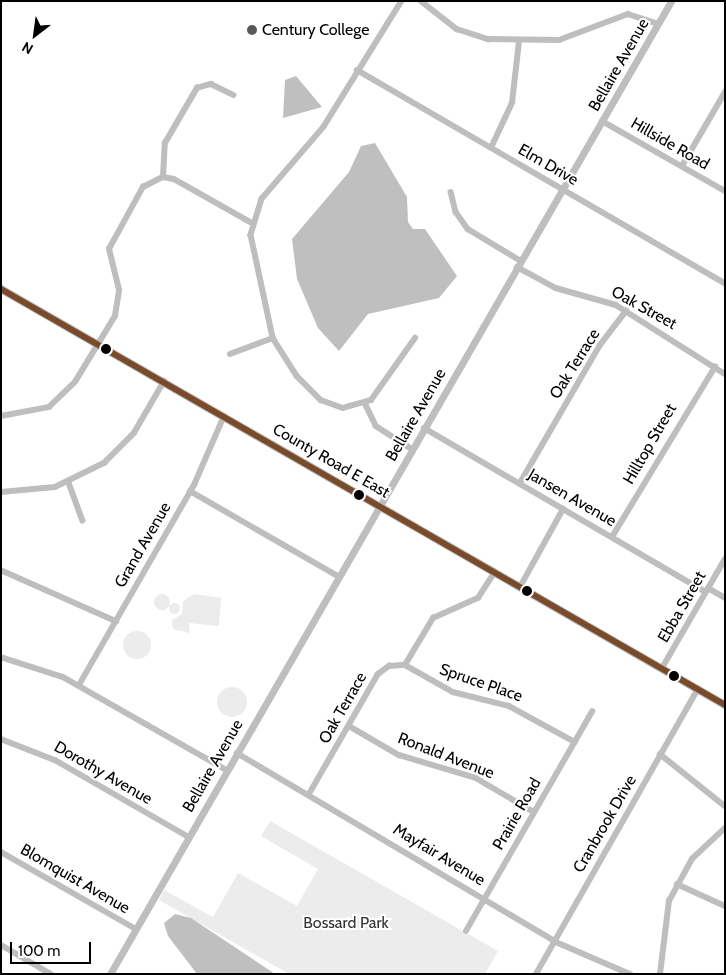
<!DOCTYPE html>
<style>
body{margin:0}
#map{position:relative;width:726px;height:975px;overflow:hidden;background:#fff;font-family:Cabin,sans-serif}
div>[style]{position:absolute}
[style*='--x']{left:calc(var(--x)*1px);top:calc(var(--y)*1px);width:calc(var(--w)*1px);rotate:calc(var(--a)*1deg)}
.green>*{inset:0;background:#ececec}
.round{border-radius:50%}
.water>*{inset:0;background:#bfbfbf}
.minor>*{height:5.5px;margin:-2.75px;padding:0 2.75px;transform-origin:2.75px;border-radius:2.75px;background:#bebebe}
.tertiary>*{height:7px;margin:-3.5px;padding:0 3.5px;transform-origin:3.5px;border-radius:3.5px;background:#bebebe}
.secondary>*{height:8px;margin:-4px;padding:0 4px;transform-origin:4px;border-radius:4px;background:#b8b8b8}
.bus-1>*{height:6px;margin:-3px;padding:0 3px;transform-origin:3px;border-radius:3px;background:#7a4b2a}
.dots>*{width:14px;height:14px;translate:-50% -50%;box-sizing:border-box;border:2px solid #fff;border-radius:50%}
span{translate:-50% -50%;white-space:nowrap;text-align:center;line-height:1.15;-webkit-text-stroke:4px #fff;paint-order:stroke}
.poi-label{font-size:16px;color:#000}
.left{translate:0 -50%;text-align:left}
.street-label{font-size:16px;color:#000}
.park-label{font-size:16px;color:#333}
.frame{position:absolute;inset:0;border:2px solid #000;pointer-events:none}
.north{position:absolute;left:10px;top:10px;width:50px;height:50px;-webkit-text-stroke:4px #fff;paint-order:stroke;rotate:210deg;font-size:14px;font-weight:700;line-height:20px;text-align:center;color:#000}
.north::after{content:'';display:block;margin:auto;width:18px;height:22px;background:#000;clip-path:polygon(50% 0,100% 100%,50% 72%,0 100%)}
.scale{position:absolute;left:10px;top:942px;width:81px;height:22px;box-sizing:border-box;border:2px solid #000;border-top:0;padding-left:6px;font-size:15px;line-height:18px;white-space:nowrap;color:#000;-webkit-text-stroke:4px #fff;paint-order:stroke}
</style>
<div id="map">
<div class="green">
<i class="round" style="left:154px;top:594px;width:16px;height:16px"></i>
<i style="clip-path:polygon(194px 594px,221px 598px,219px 626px,189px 623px,190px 633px,173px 629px,172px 620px,182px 614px,183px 601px)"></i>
<i class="round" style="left:168.5px;top:602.5px;width:11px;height:11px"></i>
<i class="round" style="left:123px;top:631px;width:28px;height:28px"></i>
<i class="round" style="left:217px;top:687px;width:30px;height:30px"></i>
<i style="clip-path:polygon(270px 821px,498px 951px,485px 974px,289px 974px,159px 900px,164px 890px,213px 917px,238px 873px,297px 906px,318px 869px,261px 836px)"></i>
</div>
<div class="water">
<i style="clip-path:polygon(296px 76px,322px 107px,283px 118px,285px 80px)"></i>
<i style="clip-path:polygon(375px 143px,407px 197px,408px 222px,413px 229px,425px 229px,457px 276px,439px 298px,368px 314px,339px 351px,318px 328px,297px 279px,292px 239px,349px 172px,361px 146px)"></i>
<i style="clip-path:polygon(175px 914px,191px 918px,275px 974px,197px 974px,168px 936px,164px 923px)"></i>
</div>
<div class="minor">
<i style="--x:402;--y:1;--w:148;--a:121.8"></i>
<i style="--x:324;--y:127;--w:95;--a:130.7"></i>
<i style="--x:262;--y:199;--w:38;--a:107"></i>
<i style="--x:251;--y:235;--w:105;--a:77.9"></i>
<i style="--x:273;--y:338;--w:45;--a:57.7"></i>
<i style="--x:297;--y:376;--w:34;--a:45"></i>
<i style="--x:321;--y:400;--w:23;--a:20"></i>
<i style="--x:343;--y:408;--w:29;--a:-16"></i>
<i style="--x:371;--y:400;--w:76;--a:-54.6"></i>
<i style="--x:421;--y:1;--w:46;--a:37.9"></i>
<i style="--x:457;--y:29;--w:33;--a:18"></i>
<i style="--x:488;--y:39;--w:71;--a:0.8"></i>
<i style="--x:559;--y:40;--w:74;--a:-20.6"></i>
<i style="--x:628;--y:14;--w:32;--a:18"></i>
<i style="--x:357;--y:70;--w:425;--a:30.1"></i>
<i style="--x:602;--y:121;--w:142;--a:29.6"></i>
<i style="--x:491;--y:148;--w:50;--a:-65"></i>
<i style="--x:512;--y:103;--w:61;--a:-83.5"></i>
<i style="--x:682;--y:166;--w:86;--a:-59.8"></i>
<i style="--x:163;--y:177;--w:34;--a:-87"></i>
<i style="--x:165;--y:143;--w:64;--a:-59.8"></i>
<i style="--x:197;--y:88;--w:15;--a:-16"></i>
<i style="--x:211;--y:84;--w:25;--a:26"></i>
<i style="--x:451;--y:192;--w:21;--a:76"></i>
<i style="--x:456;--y:212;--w:21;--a:55"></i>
<i style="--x:468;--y:229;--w:62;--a:31.1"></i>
<i style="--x:517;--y:267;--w:44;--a:28.3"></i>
<i style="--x:556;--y:288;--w:62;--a:15.8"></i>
<i style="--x:616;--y:305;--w:129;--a:32.3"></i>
<i style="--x:230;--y:354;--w:46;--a:-20.4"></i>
<i style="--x:365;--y:403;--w:25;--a:64"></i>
<i style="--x:376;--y:426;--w:43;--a:32.6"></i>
<i style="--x:1;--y:416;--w:49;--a:-10.6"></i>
<i style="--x:49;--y:407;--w:36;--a:-44"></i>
<i style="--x:75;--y:382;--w:77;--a:-58.8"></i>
<i style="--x:115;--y:316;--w:26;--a:-81"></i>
<i style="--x:119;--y:290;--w:42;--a:-103.7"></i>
<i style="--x:109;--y:249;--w:71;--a:-61.3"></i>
<i style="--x:143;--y:187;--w:22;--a:-27"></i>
<i style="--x:163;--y:177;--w:11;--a:10"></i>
<i style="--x:174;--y:179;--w:90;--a:29.4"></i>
<i style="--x:424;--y:428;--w:326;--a:30.2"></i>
<i style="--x:69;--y:483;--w:40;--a:69.8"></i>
<i style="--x:520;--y:483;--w:160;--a:-59.9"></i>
<i style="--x:600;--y:345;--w:43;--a:-52.6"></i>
<i style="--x:190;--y:491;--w:171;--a:29.9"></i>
<i style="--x:1;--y:492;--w:54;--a:-5.3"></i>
<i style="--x:55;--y:487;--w:55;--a:-26.1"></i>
<i style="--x:104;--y:463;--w:42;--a:-45"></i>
<i style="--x:134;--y:433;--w:60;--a:-60"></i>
<i style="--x:612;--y:537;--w:199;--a:-58.8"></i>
<i style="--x:3;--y:571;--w:124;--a:23.9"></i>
<i style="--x:520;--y:587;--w:89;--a:-61.1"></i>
<i style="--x:708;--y:588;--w:20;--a:30"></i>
<i style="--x:1;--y:657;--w:65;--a:17.9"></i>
<i style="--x:63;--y:677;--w:189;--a:29.6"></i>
<i style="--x:405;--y:665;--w:55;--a:29.4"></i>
<i style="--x:453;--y:692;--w:58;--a:14"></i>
<i style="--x:509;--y:706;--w:75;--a:28.6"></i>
<i style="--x:405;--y:665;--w:55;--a:-59.2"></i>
<i style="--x:433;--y:618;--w:49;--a:-24"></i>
<i style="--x:478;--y:598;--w:31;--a:-57"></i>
<i style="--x:662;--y:668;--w:126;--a:-60"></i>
<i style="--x:79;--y:685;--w:231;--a:-60.1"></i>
<i style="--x:194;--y:485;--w:75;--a:-66.5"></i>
<i style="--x:349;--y:726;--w:58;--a:30.1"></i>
<i style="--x:399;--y:755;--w:80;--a:16.6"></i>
<i style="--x:476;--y:778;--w:67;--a:30.4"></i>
<i style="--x:1;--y:739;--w:58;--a:21.3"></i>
<i style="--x:55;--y:760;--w:155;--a:29.9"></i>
<i style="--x:237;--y:753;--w:371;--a:30.6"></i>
<i style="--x:556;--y:942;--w:81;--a:23.4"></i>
<i style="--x:660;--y:754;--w:83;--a:38.7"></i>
<i style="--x:309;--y:794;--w:138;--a:-60.1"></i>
<i style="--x:378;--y:674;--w:14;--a:-36"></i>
<i style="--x:389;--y:666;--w:16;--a:-4"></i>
<i style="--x:1;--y:852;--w:155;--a:29.7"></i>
<i style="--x:677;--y:884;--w:53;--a:24.6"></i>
<i style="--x:466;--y:931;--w:253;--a:-60.1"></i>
<i style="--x:1;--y:945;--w:58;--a:30.1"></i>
<i style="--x:536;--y:974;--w:328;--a:-60.4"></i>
<i style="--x:660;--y:974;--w:74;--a:-83"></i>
<i style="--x:669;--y:901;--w:48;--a:-61.3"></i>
<i style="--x:692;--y:859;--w:45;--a:-43.2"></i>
</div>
<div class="tertiary">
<i style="--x:110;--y:974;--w:1123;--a:-60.03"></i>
</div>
<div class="secondary">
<i style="--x:1;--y:289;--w:835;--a:29.88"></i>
</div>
<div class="bus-1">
<i style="--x:1;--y:289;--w:835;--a:29.88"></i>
</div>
<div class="dots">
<i style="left:252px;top:30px;background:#595959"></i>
<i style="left:106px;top:349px;background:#000"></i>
<i style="left:359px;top:495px;background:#000"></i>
<i style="left:527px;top:591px;background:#000"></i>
<i style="left:674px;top:676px;background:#000"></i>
</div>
<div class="poi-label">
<span class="left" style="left:262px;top:30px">Century College</span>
</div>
<div class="street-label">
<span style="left:619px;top:65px;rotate:-60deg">Bellaire Avenue</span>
<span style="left:670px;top:144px;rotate:30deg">Hillside Road</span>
<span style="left:548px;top:165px;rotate:30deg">Elm Drive</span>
<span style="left:644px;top:308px;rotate:29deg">Oak Street</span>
<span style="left:575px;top:364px;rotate:-58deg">Oak Terrace</span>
<span style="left:416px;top:415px;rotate:-60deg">Bellaire Avenue</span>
<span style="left:650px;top:444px;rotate:-60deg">Hilltop Street</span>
<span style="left:331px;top:461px;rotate:30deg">County Road E East</span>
<span style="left:572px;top:498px;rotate:30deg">Jansen Avenue</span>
<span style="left:143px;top:545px;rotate:-60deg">Grand Avenue</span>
<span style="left:682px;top:607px;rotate:-60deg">Ebba Street</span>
<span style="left:481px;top:683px;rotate:19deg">Spruce Place</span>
<span style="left:343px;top:708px;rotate:-60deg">Oak Terrace</span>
<span style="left:446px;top:756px;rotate:21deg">Ronald Avenue</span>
<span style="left:213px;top:766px;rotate:-60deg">Bellaire Avenue</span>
<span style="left:103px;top:773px;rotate:30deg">Dorothy Avenue</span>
<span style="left:517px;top:814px;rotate:-60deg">Prairie Road</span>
<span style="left:605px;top:824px;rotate:-60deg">Cranbrook Drive</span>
<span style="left:439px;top:855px;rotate:31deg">Mayfair Avenue</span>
<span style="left:75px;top:879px;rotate:30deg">Blomquist Avenue</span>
</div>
<div class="park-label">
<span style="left:346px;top:923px">Bossard Park</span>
</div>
<div class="frame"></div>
<div class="north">N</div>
<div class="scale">100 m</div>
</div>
